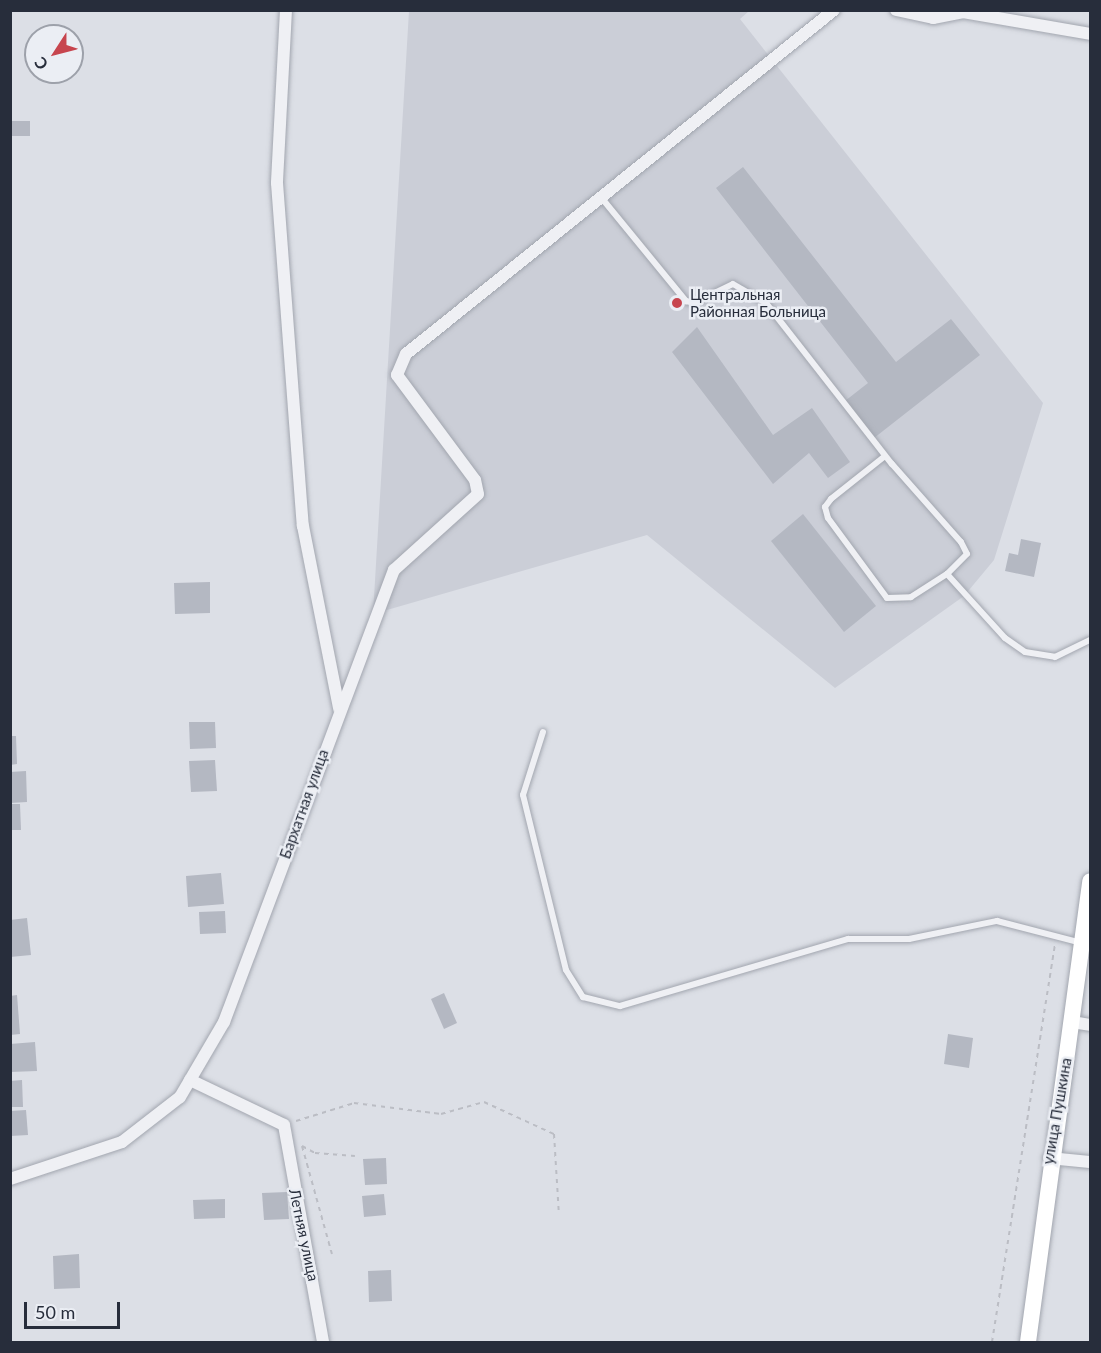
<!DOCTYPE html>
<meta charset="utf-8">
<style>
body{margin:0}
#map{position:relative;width:1101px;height:1353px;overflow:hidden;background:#dcdfe6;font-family:Lato,sans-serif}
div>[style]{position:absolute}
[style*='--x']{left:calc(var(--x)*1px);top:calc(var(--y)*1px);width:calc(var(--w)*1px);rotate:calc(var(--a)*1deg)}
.built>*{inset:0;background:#cbced7}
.building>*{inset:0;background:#b4b8c2}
.path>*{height:2px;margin-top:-1px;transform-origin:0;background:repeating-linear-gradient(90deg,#bbbdc4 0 4.5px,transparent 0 9px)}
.roads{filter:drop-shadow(0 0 2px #a2a6af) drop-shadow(0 0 2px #a2a6af)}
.lane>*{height:6px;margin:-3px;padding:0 3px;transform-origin:3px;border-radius:3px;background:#eff0f4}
.street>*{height:12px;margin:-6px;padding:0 6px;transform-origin:6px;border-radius:6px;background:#eff0f4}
.secondary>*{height:16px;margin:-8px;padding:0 8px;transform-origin:8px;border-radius:8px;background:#fff}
.dots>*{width:16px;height:16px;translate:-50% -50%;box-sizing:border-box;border:3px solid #ebeef4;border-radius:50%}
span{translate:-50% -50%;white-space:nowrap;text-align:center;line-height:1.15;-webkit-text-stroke:5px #ebeef4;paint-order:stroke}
.poi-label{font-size:15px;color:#272d3b}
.left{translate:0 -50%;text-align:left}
.street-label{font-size:15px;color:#272d3b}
.frame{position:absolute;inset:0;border:12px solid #272d3b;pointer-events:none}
.north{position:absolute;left:24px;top:24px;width:60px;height:60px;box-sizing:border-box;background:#ebeef4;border:2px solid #9da1aa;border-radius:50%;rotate:234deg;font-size:16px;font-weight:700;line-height:24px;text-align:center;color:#272d3b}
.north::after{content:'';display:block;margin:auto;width:21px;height:27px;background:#c7454e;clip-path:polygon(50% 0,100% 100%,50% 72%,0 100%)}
.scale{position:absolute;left:24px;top:1302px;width:96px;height:27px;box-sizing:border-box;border:3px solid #272d3b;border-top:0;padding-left:8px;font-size:18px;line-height:21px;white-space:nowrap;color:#272d3b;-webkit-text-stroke:4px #ebeef4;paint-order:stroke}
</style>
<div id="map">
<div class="built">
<i style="clip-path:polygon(409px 11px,749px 11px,740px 19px,1043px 403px,994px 560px,964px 596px,835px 688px,647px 535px,373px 614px)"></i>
</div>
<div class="building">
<i style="clip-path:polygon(10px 121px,30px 121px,30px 136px,10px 136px)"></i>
<i style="clip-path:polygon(743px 167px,896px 362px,951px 319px,980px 355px,874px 438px,845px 401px,868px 383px,716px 188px)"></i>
<i style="clip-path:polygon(697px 327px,773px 435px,812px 408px,850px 462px,828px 478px,809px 453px,773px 484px,672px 352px)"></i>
<i style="clip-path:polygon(803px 514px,876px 606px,844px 632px,771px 541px)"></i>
<i style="clip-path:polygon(1021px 539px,1041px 543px,1034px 577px,1005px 571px,1009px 553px,1018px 555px)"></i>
<i style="clip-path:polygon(210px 582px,210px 613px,175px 614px,174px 583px)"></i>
<i style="clip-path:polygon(189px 722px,215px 722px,216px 748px,190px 749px)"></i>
<i style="clip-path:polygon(10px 736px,16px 736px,17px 764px,10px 765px)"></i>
<i style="clip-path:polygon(215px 760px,217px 791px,191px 792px,189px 761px)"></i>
<i style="clip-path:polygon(26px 771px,27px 802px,10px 803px,10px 772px)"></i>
<i style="clip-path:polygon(10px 804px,20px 804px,21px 830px,10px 830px)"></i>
<i style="clip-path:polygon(221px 873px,224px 904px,188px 907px,186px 876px)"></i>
<i style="clip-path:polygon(225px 911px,226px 933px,200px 934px,199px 912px)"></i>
<i style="clip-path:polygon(27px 918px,31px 955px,10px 957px,10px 920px)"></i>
<i style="clip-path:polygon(444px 993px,457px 1023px,444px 1029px,431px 999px)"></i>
<i style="clip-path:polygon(17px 995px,20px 1034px,10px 1035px,10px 996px)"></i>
<i style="clip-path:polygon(948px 1034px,973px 1038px,969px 1068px,944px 1064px)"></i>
<i style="clip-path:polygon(35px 1042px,37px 1071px,10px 1072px,10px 1044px)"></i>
<i style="clip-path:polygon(22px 1080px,23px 1107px,10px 1107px,10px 1081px)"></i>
<i style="clip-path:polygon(26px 1110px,28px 1135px,10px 1136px,10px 1111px)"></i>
<i style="clip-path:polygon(386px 1158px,387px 1184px,365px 1185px,363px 1159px)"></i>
<i style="clip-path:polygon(287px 1192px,289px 1219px,264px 1220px,262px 1193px)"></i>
<i style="clip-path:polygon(384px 1194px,386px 1215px,364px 1217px,362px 1196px)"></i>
<i style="clip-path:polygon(225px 1199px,225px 1218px,194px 1219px,193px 1200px)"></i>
<i style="clip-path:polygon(79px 1254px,80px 1288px,54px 1289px,53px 1256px)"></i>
<i style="clip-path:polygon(391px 1270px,392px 1301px,369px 1302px,368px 1271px)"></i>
</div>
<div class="path">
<i style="--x:296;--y:1121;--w:61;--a:-17.2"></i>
<i style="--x:354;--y:1103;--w:88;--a:7.2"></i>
<i style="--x:441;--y:1114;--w:45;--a:-15.6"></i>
<i style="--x:484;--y:1102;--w:77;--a:24.6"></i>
<i style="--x:554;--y:1134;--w:81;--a:86.5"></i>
<i style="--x:302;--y:1146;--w:112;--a:74.5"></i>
<i style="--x:302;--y:1146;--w:15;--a:28"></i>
<i style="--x:315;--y:1153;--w:40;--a:4.3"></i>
<i style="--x:992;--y:1342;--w:401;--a:-81"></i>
</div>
<div class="roads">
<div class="lane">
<i style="--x:600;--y:196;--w:136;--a:50.7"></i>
<i style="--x:686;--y:301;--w:8;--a:14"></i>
<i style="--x:694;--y:303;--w:43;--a:-26"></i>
<i style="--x:733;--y:284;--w:38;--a:30"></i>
<i style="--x:766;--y:303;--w:204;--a:52"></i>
<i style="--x:892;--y:464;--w:104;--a:48.5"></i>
<i style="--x:961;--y:542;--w:13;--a:63"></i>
<i style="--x:967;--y:554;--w:28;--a:135"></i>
<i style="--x:947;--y:574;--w:86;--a:47.8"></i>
<i style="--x:1005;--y:638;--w:24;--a:35"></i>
<i style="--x:1025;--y:652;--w:30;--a:9"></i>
<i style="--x:1055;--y:657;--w:39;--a:-26"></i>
<i style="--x:885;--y:456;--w:69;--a:141.5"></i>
<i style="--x:831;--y:499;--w:10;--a:127"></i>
<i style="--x:825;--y:507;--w:11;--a:75"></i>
<i style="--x:828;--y:518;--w:99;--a:53.6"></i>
<i style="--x:887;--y:598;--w:24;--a:-2"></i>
<i style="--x:911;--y:597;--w:43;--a:-32.6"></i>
<i style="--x:543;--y:732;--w:66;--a:107.6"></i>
<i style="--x:523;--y:795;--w:180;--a:76.2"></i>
<i style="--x:566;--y:970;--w:32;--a:58"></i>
<i style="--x:583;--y:997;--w:38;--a:14"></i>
<i style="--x:620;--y:1006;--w:238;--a:-16.4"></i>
<i style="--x:848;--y:939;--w:61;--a:0"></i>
<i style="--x:909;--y:939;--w:90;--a:-11.6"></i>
<i style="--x:997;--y:921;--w:96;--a:14.5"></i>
</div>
<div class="street">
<i style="--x:286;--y:10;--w:173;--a:93"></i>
<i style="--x:277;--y:183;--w:344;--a:85.7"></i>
<i style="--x:303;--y:526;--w:186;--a:78.8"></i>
<i style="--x:896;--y:10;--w:38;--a:12"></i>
<i style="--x:933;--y:18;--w:31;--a:-11"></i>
<i style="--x:963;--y:12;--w:129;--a:9.8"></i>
<i style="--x:1072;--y:1022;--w:18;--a:9"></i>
<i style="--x:190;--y:1080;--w:104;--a:25.6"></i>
<i style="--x:284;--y:1125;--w:220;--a:79.8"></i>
<i style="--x:1049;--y:1158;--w:41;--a:5.6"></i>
<i style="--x:10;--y:1179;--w:118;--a:-18.3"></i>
<i style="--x:122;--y:1142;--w:73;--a:-37.8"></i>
<i style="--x:180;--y:1097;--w:87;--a:-59.6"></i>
<i style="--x:224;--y:1022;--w:483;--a:-69.4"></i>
<i style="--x:394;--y:570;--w:113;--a:-42.1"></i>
<i style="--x:478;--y:494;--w:14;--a:-102"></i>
<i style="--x:475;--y:480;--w:131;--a:-126.6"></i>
<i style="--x:397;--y:375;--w:23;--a:-67"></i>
<i style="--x:406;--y:354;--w:549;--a:-38.79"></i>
</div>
<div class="secondary">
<i style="--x:1028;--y:1342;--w:465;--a:-82.3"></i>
</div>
</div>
<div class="dots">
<i style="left:677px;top:303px;background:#c7454e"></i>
</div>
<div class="poi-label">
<span class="left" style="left:690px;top:303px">Центральная<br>Районная Больница</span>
</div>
<div class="street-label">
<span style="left:304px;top:804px;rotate:-70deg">Бархатная улица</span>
<span style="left:1057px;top:1111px;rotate:-80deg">улица Пушкина</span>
<span style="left:304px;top:1235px;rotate:78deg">Летняя улица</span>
</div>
<div class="frame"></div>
<div class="north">С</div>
<div class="scale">50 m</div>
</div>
